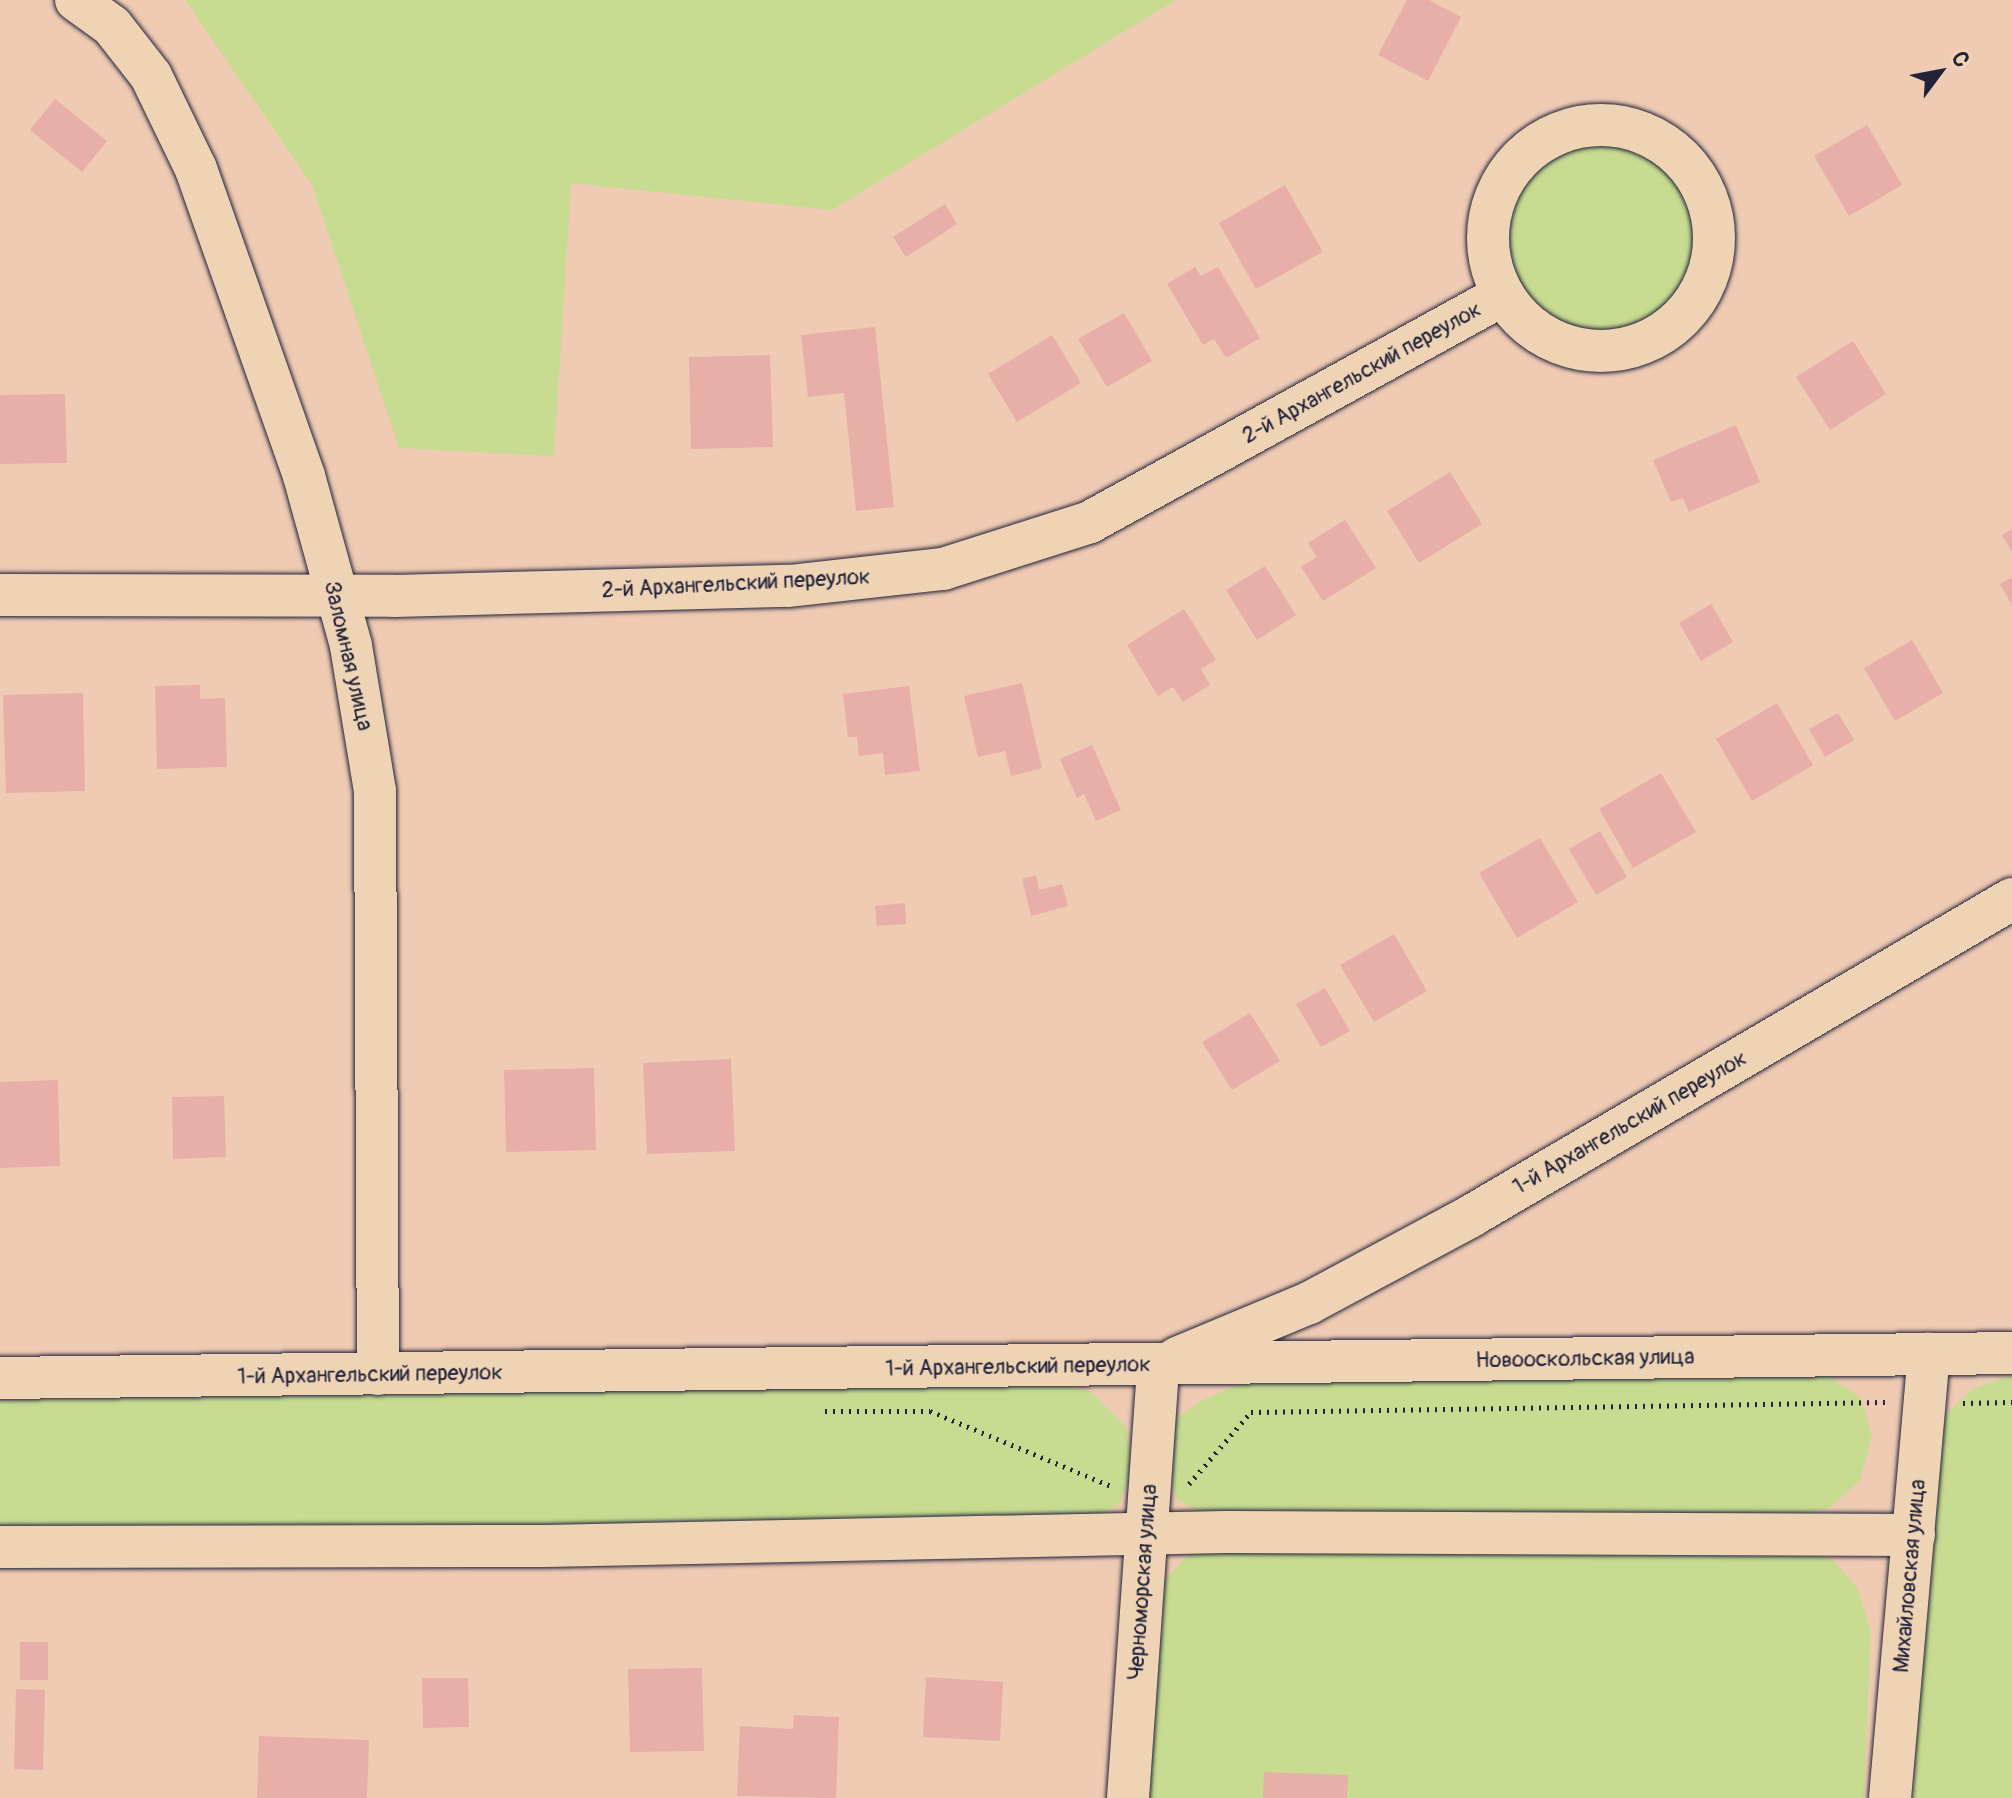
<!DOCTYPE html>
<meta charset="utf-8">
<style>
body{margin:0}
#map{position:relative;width:2012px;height:1798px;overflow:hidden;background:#efcbb3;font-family:Pangolin,sans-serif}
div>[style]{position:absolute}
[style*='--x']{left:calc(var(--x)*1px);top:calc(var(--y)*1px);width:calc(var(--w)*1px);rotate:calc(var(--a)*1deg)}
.green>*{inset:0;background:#c7dc91}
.round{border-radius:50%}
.building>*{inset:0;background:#e8afa8}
.path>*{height:5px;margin-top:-2.5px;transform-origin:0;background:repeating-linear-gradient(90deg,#22223b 0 2px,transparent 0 8px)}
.roads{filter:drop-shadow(0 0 2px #22223b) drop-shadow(0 0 2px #22223b)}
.minor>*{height:42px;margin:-21px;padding:0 21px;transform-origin:21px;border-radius:21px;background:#eed4b5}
.minor>.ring{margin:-21px;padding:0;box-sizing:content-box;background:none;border:42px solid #eed4b5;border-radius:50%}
span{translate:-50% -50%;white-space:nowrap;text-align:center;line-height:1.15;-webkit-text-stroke:7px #eed4b5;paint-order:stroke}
.street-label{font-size:22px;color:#22223b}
.north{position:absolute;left:1900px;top:32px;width:80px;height:80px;-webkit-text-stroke:6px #eed4b5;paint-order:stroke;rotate:58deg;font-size:22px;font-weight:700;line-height:32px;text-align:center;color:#22223b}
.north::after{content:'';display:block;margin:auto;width:28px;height:36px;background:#22223b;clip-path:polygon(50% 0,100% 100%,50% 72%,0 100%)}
</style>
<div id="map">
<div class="green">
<i style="clip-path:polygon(185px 0,1176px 0,832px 210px,571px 183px,554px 456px,399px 448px,312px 185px)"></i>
<i class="round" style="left:1507px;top:142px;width:188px;height:188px"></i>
<i style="clip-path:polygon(1822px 1372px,1861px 1398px,1872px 1436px,1859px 1482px,1829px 1508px,1783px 1519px,1205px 1516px,1176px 1498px,1167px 1469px,1174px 1420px,1202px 1400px,1255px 1378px)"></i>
<i style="clip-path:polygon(2012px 1375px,2012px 1798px,1913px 1798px,1937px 1423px,1972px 1389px)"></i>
<i style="clip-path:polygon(1046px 1381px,1090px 1391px,1126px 1427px,1133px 1467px,1119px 1504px,1076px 1528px,0 1535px,0 1401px)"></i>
<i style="clip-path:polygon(1212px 1549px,1799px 1550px,1833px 1560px,1857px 1587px,1871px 1632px,1864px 1798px,1145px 1798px,1159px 1586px,1187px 1556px)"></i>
</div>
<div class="building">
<i style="clip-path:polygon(1407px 0,1429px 0,1461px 17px,1428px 81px,1378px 55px)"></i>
<i style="clip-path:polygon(55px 99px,107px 141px,82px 172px,30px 130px)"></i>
<i style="clip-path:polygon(1867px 125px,1902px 185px,1849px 216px,1814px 156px)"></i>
<i style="clip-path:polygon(1285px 185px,1323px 252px,1256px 289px,1219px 223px)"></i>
<i style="clip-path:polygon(945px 204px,957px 224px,906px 257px,893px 237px)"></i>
<i style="clip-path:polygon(1195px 267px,1201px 276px,1218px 267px,1260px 338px,1226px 358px,1214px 339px,1203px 345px,1167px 284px)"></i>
<i style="clip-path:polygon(1124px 313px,1152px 361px,1107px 387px,1078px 339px)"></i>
<i style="clip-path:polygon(875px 327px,894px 507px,856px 511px,844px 393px,808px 397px,801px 335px)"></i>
<i style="clip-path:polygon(1052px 335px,1081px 383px,1017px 422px,988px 374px)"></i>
<i style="clip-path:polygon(1853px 341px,1886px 394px,1830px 430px,1796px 377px)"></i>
<i style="clip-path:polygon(770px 355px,773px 447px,691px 449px,689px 357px)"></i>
<i style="clip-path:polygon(65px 394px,67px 463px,0 464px,0 395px)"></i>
<i style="clip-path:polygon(1736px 425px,1760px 482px,1689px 512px,1683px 498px,1671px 502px,1653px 460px)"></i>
<i style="clip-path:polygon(1450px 472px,1482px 524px,1419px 563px,1387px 511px)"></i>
<i style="clip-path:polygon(1345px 520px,1376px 568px,1323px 601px,1301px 567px,1317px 557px,1308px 543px)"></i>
<i style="clip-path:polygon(2012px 529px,2012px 552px,2002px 535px)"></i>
<i style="clip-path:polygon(1265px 566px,1296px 615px,1257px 640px,1226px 590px)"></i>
<i style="clip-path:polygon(2012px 577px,2012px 605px,2000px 584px)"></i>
<i style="clip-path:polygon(1711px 604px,1733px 642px,1701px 661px,1679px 623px)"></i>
<i style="clip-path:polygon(1184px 609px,1216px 660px,1201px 669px,1210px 685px,1183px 702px,1173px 687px,1158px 696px,1127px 645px)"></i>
<i style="clip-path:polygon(1912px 640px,1943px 693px,1895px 721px,1864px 668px)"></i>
<i style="clip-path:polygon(1022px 683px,1042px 768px,1011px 776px,1005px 751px,978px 757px,964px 696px)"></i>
<i style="clip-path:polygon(200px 685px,200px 699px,225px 698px,227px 767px,157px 769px,155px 686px)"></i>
<i style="clip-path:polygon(909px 686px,920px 771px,885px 775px,883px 753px,859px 756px,857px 737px,848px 737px,843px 694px)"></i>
<i style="clip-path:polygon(83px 693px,85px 791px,6px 793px,3px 695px)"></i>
<i style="clip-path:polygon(1777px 703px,1813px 765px,1752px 801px,1716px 739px)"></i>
<i style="clip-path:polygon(1838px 713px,1854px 740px,1825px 757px,1809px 729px)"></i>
<i style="clip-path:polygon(1092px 745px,1121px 810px,1096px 821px,1084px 794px,1077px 798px,1060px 759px)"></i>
<i style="clip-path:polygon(1661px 773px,1696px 832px,1633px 868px,1599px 809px)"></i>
<i style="clip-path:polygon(1600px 831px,1627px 877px,1596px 895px,1569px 849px)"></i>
<i style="clip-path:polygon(1540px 838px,1578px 902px,1517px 938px,1479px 873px)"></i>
<i style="clip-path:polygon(1036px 875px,1039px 890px,1062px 884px,1068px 906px,1031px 916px,1022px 879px)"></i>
<i style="clip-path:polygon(905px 903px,906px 924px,877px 926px,875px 906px)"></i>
<i style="clip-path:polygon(1394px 934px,1427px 991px,1374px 1022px,1340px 965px)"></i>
<i style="clip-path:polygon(1325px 988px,1350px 1031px,1321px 1047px,1296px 1004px)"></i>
<i style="clip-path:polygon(1250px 1013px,1280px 1061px,1232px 1090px,1202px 1042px)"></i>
<i style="clip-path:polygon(731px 1059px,735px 1151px,647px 1154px,643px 1063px)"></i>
<i style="clip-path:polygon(594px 1068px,596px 1150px,506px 1152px,504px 1070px)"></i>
<i style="clip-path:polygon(58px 1080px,60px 1166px,0 1168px,0 1082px)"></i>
<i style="clip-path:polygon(224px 1096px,226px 1157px,173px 1159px,172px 1097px)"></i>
<i style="clip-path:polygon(20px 1642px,48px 1642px,48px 1680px,20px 1680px)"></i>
<i style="clip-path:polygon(702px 1668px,704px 1751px,630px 1752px,628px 1669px)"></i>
<i style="clip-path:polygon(926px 1677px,1003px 1682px,1000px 1741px,923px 1737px)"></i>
<i style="clip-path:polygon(422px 1678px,468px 1678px,469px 1727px,423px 1728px)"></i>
<i style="clip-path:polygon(16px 1689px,45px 1690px,43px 1770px,14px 1769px)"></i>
<i style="clip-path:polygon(794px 1715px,839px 1717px,836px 1798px,737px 1796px,740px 1726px,793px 1729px)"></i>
<i style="clip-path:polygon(259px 1736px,369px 1740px,367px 1798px,257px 1798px)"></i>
<i style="clip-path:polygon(1264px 1772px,1348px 1775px,1347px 1798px,1263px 1798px)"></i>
</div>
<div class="path">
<i style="--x:1963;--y:1403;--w:49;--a:-1.2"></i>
<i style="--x:825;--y:1411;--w:105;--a:0"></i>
<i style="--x:930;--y:1411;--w:196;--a:22.5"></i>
<i style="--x:1189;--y:1484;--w:95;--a:-49.3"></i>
<i style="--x:1251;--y:1412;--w:634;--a:-0.9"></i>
</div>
<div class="roads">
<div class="minor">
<i style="--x:76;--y:0;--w:44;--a:35.8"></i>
<i style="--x:112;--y:26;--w:63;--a:52"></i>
<i style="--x:151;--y:76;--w:103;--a:64.2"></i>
<i style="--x:196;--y:169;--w:325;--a:70.6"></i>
<i style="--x:304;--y:476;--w:176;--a:74.5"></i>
<i style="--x:351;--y:646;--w:147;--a:80.6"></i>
<i style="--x:375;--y:791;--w:583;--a:89.71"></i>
<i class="ring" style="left:1488px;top:125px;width:184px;height:184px"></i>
<i style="--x:0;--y:595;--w:394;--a:0.1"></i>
<i style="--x:394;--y:596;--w:395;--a:-1.5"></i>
<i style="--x:789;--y:586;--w:155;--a:-6.3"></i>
<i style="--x:943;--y:569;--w:154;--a:-17.7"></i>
<i style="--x:1090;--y:522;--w:471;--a:-28.8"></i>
<i style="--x:1177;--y:1358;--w:143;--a:-22.6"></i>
<i style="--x:1309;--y:1303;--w:184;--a:-28.2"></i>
<i style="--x:1471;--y:1216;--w:627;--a:-30.37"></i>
<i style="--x:0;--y:1378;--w:2012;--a:-0.71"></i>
<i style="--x:0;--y:1547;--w:545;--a:-0.11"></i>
<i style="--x:545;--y:1546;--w:680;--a:-1.18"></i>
<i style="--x:1225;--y:1532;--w:689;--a:0.25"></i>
<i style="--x:1128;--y:1798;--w:433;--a:-86"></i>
<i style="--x:1890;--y:1798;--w:446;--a:-85"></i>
</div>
</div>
<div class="street-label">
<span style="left:1362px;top:373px;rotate:-29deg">2-й Архангельский переулок</span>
<span style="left:736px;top:584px;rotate:-3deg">2-й Архангельский переулок</span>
<span style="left:348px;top:656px;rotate:77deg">Заломная улица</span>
<span style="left:1630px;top:1123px;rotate:-30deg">1-й Архангельский переулок</span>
<span style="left:1585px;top:1359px;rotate:-1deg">Новооскольская улица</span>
<span style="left:1018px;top:1367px;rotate:-1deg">1-й Архангельский переулок</span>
<span style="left:370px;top:1375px;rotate:-1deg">1-й Архангельский переулок</span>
<span style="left:1910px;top:1576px;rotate:-85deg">Михайловская улица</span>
<span style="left:1143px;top:1582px;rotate:-86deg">Черноморская улица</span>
</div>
<div class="north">С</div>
</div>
